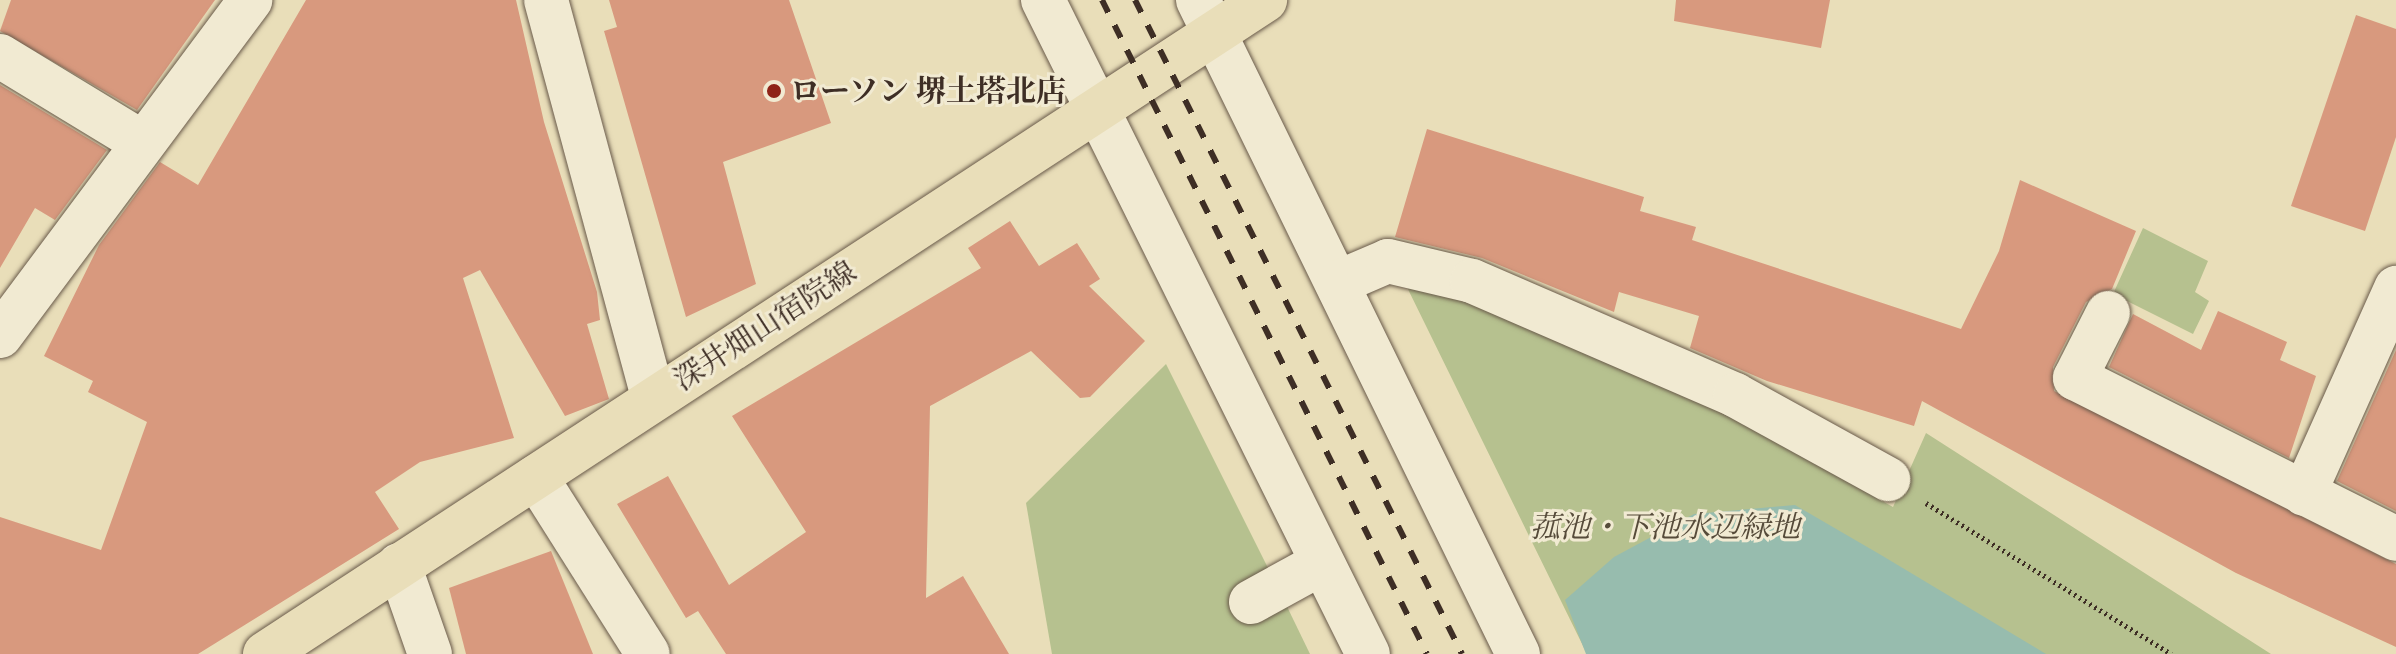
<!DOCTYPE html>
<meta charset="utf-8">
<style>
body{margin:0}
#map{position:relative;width:2396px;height:654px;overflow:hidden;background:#e9deb9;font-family:"EB Garamond","Noto Serif JP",serif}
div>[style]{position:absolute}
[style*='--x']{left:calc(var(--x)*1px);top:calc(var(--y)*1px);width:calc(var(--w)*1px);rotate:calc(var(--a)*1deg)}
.green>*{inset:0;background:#b6c18f}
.water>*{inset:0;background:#97bcae}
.building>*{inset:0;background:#d8997e}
.path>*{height:5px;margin-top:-2.5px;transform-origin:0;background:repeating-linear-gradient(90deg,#3e2e25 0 2px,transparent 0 6px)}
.roads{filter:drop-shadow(0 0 2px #695a4a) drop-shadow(0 0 2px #695a4a)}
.minor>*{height:44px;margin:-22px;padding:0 22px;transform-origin:22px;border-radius:22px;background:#f1ead2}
.major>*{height:44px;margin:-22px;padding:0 22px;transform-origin:22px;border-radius:22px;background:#e9deb9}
.rail>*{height:6px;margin-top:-3px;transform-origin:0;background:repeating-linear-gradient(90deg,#3e2e25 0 14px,transparent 0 28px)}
.dots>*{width:22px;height:22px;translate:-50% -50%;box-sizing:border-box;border:4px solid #f1ead2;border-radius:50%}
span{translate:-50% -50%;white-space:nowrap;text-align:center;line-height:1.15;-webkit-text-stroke:6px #f1ead2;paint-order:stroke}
.poi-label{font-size:30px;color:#3e2e25;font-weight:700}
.left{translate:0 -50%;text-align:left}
.street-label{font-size:30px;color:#3e2e25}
.park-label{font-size:30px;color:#564b3a;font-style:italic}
</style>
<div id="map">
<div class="green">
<i style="clip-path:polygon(2143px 228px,2208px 261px,2195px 292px,2209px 301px,2193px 334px,2113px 294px)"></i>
<i style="clip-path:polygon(1401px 275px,1660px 378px,1893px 507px,1926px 433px,2271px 654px,1587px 654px)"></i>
<i style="clip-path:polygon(1166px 364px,1278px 588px,1310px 654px,1052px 654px,1026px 503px)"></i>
</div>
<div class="water">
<i style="clip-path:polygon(1795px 505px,1881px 555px,2046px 654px,1586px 654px,1565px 600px,1614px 557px,1694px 514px)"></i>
</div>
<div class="building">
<i style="clip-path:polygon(11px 0,215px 0,137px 110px,0 31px)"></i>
<i style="clip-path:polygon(306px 0,516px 0,544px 122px,597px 292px,600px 320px,587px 324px,609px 399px,565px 416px,480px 270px,463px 278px,514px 438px,420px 462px,375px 492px,399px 529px,198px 654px,0 654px,0 517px,101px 550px,147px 422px,88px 392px,93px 381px,44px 356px,99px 245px,160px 162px,198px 185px)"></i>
<i style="clip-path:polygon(609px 0,789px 0,831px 123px,723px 162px,756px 284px,686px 317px,604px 31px,617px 27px)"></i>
<i style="clip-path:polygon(1676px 0,1830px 0,1821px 48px,1674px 21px)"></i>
<i style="clip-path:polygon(2356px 15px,2396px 29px,2396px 137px,2365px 231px,2291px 206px)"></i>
<i style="clip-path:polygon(0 85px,107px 150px,55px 220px,35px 208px,0 268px)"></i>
<i style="clip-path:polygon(1427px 129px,1644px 197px,1640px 211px,1696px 227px,1692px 240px,1961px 329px,1999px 251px,2020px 180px,2136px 231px,2112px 289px,2086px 302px,2053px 367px,2054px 391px,2396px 564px,2396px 647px,2236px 573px,1922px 401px,1914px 426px,1767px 381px,1690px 348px,1699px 316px,1619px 292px,1614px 312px,1482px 258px,1395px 237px)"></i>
<i style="clip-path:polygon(1010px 221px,1039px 266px,1077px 243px,1100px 279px,1089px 286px,1145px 341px,1090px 397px,1080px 398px,1031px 351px,930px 406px,926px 598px,963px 576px,1009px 654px,726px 654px,698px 611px,686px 618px,617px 504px,668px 476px,729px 585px,806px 532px,732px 416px,981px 268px,968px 248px)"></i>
<i style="clip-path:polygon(2218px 311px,2287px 342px,2280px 360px,2316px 376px,2289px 458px,2109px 367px,2133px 314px,2201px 350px)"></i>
<i style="clip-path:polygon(2396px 350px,2396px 511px,2337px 481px)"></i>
<i style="clip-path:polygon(551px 551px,593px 654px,466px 654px,449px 588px)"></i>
</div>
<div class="path">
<i style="--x:1926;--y:503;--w:288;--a:31.6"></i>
</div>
<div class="roads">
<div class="minor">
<i style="--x:546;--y:0;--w:413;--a:74.9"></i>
<i style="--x:1043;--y:0;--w:730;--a:63.58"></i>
<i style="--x:1198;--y:0;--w:728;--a:63.93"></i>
<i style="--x:0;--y:56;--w:167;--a:31.3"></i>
<i style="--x:1339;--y:282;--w:53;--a:-23.2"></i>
<i style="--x:1388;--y:261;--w:86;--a:13.4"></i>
<i style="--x:1472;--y:281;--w:287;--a:23.4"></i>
<i style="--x:1735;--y:395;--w:175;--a:28.8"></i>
<i style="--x:2108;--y:313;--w:73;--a:116.9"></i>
<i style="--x:2075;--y:378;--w:359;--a:26.6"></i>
<i style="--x:0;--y:336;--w:419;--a:-53.3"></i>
<i style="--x:536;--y:477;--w:209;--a:57.7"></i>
<i style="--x:2304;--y:494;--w:226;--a:-65.9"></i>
<i style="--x:399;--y:565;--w:94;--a:70.8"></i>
<i style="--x:1251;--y:602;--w:81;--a:-28.8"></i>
</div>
<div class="major">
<i style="--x:265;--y:654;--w:1195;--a:-33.18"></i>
</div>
</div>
<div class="rail">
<i style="--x:1102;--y:0;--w:730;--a:63.58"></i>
<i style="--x:1135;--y:0;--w:731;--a:63.43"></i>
</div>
<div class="dots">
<i style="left:774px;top:91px;background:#8f2418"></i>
</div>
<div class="poi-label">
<span class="left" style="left:790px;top:91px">ローソン 堺土塔北店</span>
</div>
<div class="street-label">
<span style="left:765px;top:326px;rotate:-33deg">深井畑山宿院線</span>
</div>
<div class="park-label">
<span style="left:1665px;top:527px">菰池・下池水辺緑地</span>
</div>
</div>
